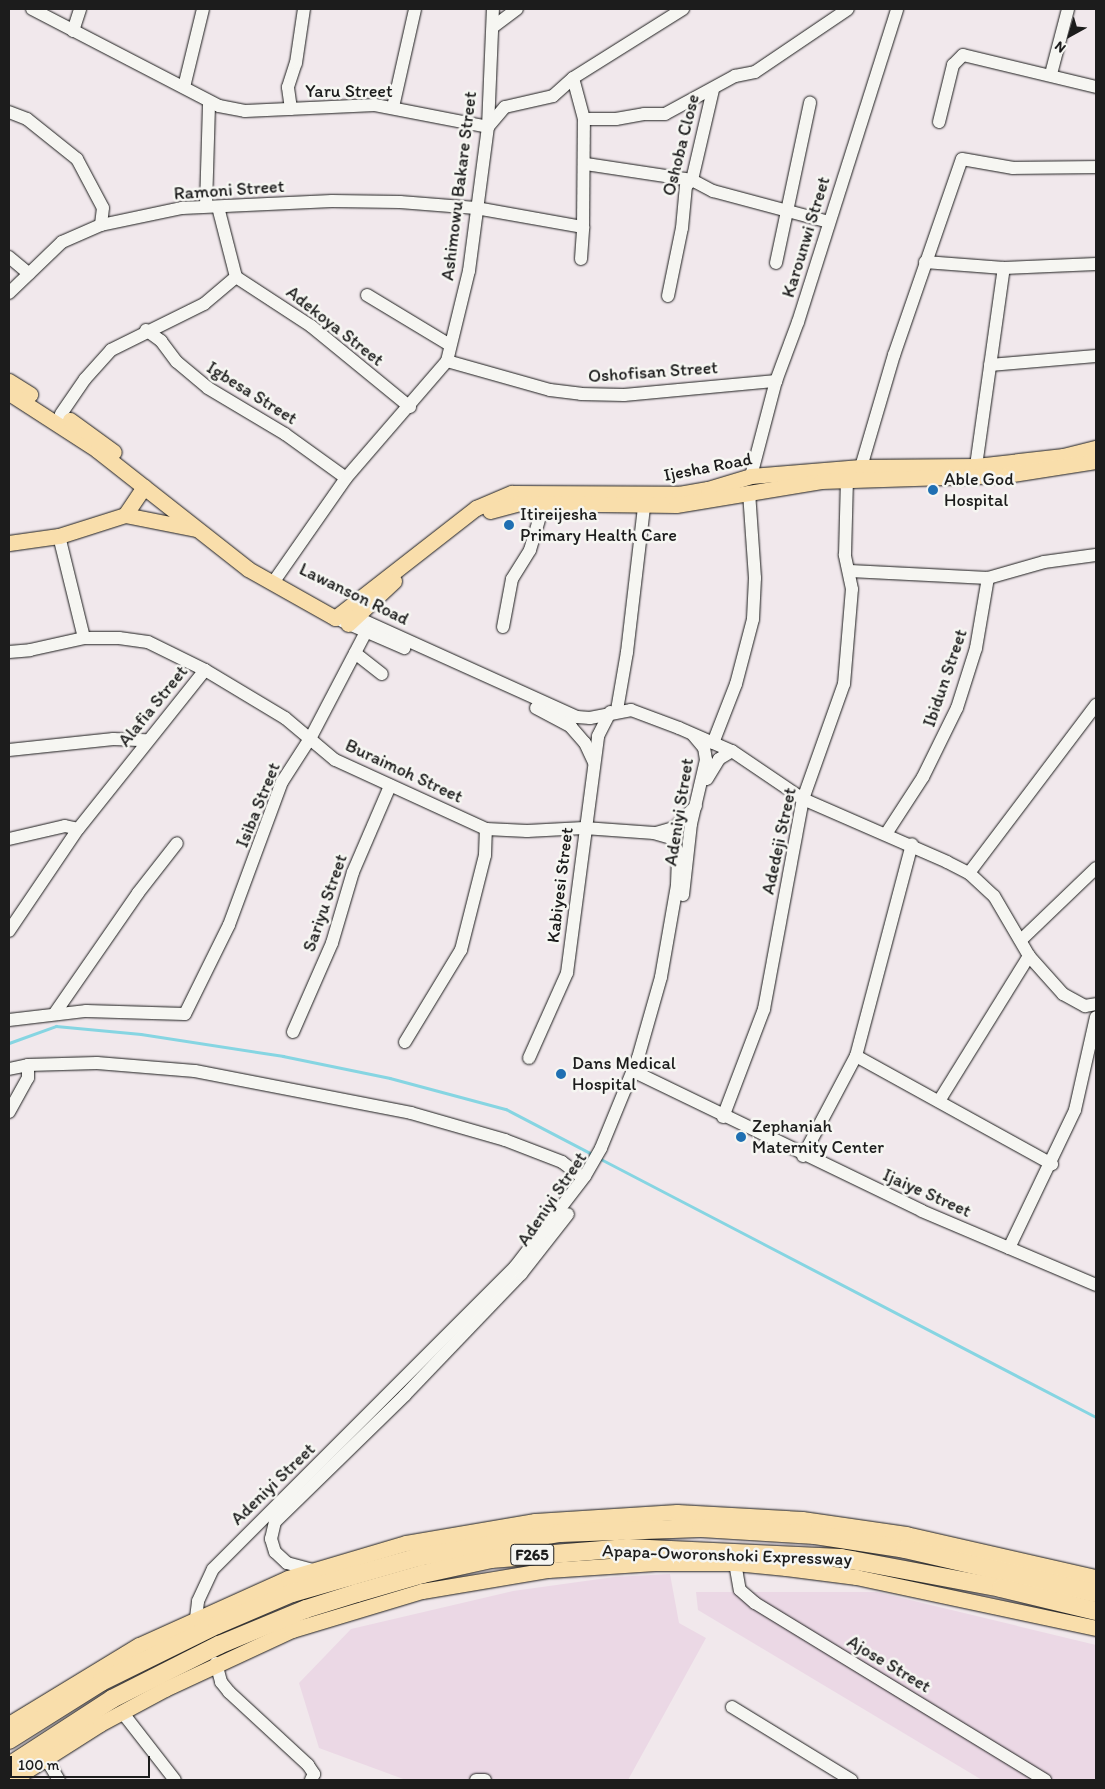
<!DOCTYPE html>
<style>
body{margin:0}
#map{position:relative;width:1105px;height:1789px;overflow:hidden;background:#f1e8ec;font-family:Itim,sans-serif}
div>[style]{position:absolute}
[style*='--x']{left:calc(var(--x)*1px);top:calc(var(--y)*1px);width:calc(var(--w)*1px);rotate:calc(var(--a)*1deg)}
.built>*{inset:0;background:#ebd8e5}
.stream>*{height:2.5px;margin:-1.25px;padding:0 1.25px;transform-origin:1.25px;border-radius:1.25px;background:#86d5e2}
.roads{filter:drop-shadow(0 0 1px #1c1c1c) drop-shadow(0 0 1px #1c1c1c)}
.minor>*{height:12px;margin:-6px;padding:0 6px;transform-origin:6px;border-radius:6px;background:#f6f6f2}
.major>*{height:15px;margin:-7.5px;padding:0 7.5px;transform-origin:7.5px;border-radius:7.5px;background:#f9deab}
.highway>*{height:18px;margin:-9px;padding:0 9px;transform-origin:9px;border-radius:9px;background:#f9deab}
.dots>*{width:14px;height:14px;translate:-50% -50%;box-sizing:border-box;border:2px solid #f6f6f2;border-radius:50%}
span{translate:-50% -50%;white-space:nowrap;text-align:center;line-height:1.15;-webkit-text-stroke:5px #f6f6f2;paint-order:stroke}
.shield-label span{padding:1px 4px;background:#f6f6f2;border:1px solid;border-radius:4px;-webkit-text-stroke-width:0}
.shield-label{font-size:16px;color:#1c1c1c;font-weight:700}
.street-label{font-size:18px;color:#1c1c1c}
.poi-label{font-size:18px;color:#1c1c1c}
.left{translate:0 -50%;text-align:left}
.frame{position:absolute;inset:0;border:10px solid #1c1c1c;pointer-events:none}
.north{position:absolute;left:1045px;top:10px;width:50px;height:50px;-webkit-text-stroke:4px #f6f6f2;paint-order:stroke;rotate:219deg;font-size:14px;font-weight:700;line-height:20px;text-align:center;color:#1c1c1c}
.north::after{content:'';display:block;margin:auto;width:18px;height:22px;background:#1c1c1c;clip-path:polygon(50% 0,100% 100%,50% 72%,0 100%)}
.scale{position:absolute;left:10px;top:1756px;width:140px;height:22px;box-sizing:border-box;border:2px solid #1c1c1c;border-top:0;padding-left:6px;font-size:15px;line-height:18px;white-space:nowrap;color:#1c1c1c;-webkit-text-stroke:4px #f6f6f2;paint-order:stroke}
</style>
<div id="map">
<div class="built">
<i style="clip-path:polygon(670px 1574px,679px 1623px,706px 1638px,628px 1780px,406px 1780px,319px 1748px,299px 1683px,351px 1629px,513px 1591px,614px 1577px)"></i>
<i style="clip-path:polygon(696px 1592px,877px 1592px,1096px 1645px,1096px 1780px,982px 1780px,698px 1610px)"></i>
</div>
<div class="stream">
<i style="--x:9;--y:1043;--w:50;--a:-19.9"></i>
<i style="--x:56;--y:1026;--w:85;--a:5.4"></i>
<i style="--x:141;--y:1034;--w:144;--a:8.8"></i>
<i style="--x:283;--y:1056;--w:109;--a:11.6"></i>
<i style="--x:390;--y:1078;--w:120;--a:15"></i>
<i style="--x:506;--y:1109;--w:97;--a:27.6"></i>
<i style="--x:599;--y:1158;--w:560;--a:27.53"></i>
</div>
<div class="roads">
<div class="minor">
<i style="--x:32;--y:9;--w:211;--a:27.4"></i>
<i style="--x:219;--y:106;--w:26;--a:11"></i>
<i style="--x:245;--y:111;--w:130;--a:-2.6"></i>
<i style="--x:375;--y:105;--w:115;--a:11"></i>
<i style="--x:488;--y:127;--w:26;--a:-50"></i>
<i style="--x:505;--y:107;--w:49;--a:-12.9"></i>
<i style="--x:553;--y:96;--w:27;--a:-42"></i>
<i style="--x:573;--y:78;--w:130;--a:-32.1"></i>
<i style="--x:493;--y:27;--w:30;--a:-37"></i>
<i style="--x:73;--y:31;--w:23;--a:-72"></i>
<i style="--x:1051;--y:74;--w:67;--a:-75.3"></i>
<i style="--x:573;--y:78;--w:42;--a:75"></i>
<i style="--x:584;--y:119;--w:32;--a:0"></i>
<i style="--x:616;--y:119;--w:28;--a:-10"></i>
<i style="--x:644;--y:114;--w:21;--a:0"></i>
<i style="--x:665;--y:114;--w:80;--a:-28.5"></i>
<i style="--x:735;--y:76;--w:20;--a:-11"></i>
<i style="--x:755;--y:72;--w:112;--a:-34.1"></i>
<i style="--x:184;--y:87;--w:80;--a:-76.3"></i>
<i style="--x:393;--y:107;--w:100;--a:-77.3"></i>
<i style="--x:291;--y:109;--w:22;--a:-98"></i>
<i style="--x:288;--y:87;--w:25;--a:-72"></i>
<i style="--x:296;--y:63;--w:55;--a:-81.6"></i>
<i style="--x:9;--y:112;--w:19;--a:21"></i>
<i style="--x:27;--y:119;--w:64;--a:38.7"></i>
<i style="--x:77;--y:159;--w:55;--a:62"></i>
<i style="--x:103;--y:208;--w:17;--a:97"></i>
<i style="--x:939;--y:122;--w:59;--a:-76.2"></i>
<i style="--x:953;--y:65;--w:14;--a:-45"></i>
<i style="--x:963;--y:55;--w:137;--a:13.5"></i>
<i style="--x:586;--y:164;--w:107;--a:8.6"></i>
<i style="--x:692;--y:180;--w:24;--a:28"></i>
<i style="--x:713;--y:191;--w:120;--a:15"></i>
<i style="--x:206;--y:206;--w:103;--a:-88.3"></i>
<i style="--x:9;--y:257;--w:26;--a:40"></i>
<i style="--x:581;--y:259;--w:32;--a:-86"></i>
<i style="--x:925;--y:262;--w:79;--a:4.3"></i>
<i style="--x:1004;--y:268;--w:92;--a:-2.5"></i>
<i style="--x:776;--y:263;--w:164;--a:-78"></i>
<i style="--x:236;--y:277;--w:90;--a:33.2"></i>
<i style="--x:311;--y:326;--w:128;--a:39.3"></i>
<i style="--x:9;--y:293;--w:74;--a:-43.9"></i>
<i style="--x:62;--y:242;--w:43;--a:-23.6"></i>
<i style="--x:101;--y:225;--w:83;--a:-11.9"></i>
<i style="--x:182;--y:208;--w:150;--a:-2.7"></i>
<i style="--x:332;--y:201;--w:68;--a:0.8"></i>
<i style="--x:400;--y:202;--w:76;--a:4.5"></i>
<i style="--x:476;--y:208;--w:109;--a:10.1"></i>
<i style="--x:583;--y:227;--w:108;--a:-89.5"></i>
<i style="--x:367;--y:295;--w:97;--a:31.1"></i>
<i style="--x:668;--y:296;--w:69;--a:-78.4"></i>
<i style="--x:682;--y:228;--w:42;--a:-84.6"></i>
<i style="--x:686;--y:186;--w:8;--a:-45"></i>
<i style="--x:692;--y:180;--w:92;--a:-76.9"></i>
<i style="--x:146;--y:330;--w:19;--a:36"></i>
<i style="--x:161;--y:341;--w:26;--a:53"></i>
<i style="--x:177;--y:362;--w:40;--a:40"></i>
<i style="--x:208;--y:388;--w:90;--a:30.9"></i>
<i style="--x:285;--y:434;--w:75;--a:35.8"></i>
<i style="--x:447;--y:361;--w:107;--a:15.7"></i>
<i style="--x:550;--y:390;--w:31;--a:7"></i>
<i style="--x:581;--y:394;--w:43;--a:1.3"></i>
<i style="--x:624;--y:395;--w:153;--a:-5.3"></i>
<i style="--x:990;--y:365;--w:106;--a:-4.9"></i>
<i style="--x:61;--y:414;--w:42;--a:-55.6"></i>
<i style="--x:85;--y:379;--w:39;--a:-48"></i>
<i style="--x:111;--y:350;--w:104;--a:-26.3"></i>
<i style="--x:204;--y:304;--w:42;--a:-40.2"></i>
<i style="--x:236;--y:277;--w:72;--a:-104.4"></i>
<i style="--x:976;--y:466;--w:200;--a:-82"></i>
<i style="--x:861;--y:467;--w:117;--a:-73.6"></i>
<i style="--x:894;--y:355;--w:207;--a:-70.9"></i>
<i style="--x:962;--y:159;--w:52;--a:10"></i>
<i style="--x:1013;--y:168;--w:83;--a:-0.7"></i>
<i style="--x:751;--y:476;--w:98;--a:-75.3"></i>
<i style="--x:776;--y:381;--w:63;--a:-69.6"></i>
<i style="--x:798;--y:322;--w:328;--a:-72.4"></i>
<i style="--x:59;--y:536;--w:105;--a:76.2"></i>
<i style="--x:850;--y:571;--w:138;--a:2.9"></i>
<i style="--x:988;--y:578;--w:58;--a:-15.9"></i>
<i style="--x:1044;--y:562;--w:52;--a:-7.7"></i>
<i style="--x:277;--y:577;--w:121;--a:-55.1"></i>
<i style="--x:346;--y:478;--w:155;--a:-49.2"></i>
<i style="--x:447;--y:361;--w:93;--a:-76.3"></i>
<i style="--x:469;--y:271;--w:145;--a:-82.5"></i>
<i style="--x:488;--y:127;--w:118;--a:-87.6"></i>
<i style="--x:349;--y:614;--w:250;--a:24.3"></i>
<i style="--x:577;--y:717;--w:13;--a:4"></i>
<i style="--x:590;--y:718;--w:42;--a:-11"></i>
<i style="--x:631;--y:710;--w:51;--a:20.6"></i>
<i style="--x:679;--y:728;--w:58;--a:23.5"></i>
<i style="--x:732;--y:751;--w:86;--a:34.1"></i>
<i style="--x:803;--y:799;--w:157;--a:23.6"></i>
<i style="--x:947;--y:862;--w:25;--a:27"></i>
<i style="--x:969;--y:873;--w:34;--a:43"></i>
<i style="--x:994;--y:896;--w:69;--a:59.7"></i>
<i style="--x:1029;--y:956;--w:51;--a:48.2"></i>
<i style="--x:1063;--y:994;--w:25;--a:29"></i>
<i style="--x:1085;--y:1006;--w:11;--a:-10"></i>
<i style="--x:342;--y:621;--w:68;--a:23.5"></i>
<i style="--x:503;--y:627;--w:49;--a:-79.4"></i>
<i style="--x:512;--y:579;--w:34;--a:-58"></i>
<i style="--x:530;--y:550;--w:49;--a:-73.4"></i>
<i style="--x:9;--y:652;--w:21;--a:-5"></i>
<i style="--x:30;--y:650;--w:55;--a:-12.5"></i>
<i style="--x:84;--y:638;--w:35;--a:0"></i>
<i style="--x:119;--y:638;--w:29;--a:8"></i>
<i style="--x:148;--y:642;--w:64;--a:26.2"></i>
<i style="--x:205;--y:670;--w:203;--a:128.6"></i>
<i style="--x:78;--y:829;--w:123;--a:124.1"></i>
<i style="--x:355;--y:653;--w:34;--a:38"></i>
<i style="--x:536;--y:708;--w:40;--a:28"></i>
<i style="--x:571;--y:727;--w:21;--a:49"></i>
<i style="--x:585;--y:743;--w:21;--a:65"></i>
<i style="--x:617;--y:710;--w:59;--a:-80.2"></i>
<i style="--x:627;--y:652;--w:146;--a:-83.3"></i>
<i style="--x:713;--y:743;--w:63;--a:-68.7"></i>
<i style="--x:736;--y:684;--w:67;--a:-75.3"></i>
<i style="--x:753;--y:619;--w:41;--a:-87.2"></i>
<i style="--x:755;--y:578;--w:86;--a:-94"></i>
<i style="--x:9;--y:750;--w:105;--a:-6"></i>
<i style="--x:113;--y:739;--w:33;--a:2"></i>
<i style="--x:707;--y:779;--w:23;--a:-59"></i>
<i style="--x:719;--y:759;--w:15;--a:-32"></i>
<i style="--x:656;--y:833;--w:19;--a:-16"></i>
<i style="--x:674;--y:828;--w:31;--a:-45"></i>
<i style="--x:886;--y:834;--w:68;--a:-57"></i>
<i style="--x:923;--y:777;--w:77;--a:-63.8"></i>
<i style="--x:957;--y:708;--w:63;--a:-72.4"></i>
<i style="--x:976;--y:648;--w:71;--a:-80.3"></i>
<i style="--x:9;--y:839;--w:57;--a:-13.1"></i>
<i style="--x:65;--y:826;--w:13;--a:13"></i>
<i style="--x:969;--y:873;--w:211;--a:-52.9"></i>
<i style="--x:683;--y:895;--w:71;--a:-83.6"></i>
<i style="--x:691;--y:824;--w:66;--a:-76.8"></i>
<i style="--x:706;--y:760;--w:12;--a:-99"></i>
<i style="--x:704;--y:748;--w:16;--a:-130"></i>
<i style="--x:1021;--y:940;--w:104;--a:-43.8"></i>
<i style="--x:55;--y:1013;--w:146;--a:-55.3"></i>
<i style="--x:138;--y:893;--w:63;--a:-52"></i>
<i style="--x:9;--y:1020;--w:78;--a:-6.7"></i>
<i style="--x:86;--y:1011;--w:99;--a:1.7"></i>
<i style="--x:185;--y:1014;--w:99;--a:-63.7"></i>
<i style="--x:229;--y:925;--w:153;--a:-69.7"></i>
<i style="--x:282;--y:782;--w:54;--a:-57.2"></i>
<i style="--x:311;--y:737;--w:119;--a:-62.4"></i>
<i style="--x:293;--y:1032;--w:97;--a:-66.3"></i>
<i style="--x:332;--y:943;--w:74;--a:-73.5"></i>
<i style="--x:353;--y:872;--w:94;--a:-66.7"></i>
<i style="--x:405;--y:1042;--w:108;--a:-58.7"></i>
<i style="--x:461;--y:950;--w:98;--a:-75.8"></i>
<i style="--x:485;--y:855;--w:26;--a:-88"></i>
<i style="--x:856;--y:1056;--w:224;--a:28.9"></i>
<i style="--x:529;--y:1058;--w:93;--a:-65.9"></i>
<i style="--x:567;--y:973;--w:239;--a:-82.5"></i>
<i style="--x:598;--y:736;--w:27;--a:-63"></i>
<i style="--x:9;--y:1069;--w:19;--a:-12"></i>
<i style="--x:28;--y:1065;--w:69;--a:-1.7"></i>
<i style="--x:97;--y:1063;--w:98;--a:4.7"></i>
<i style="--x:195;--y:1071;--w:220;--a:11"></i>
<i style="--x:411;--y:1113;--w:98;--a:16"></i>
<i style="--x:505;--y:1140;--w:61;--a:21.1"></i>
<i style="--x:562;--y:1162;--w:26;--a:37"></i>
<i style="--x:639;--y:1074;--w:314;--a:25.8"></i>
<i style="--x:922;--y:1211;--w:189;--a:23"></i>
<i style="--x:939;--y:1101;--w:171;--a:-58.2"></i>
<i style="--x:9;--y:1112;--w:39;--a:-61"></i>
<i style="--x:28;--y:1078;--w:13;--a:-90"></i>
<i style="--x:723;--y:1117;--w:116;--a:-69.2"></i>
<i style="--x:764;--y:1009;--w:214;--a:-79.5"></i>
<i style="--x:803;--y:799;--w:122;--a:-70.4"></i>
<i style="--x:844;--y:684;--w:95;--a:-85.2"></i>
<i style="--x:852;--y:589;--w:35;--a:-102"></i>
<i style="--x:845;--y:555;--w:75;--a:-88.5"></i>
<i style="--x:803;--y:1156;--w:113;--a:-62.1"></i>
<i style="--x:856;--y:1056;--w:219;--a:-75.2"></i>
<i style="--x:1009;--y:1248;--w:153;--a:-64.4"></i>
<i style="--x:1075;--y:1110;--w:95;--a:-77.3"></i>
<i style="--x:735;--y:1563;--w:27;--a:80"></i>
<i style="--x:740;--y:1590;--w:20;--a:41"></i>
<i style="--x:755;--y:1603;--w:340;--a:31.4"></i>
<i style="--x:313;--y:1570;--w:27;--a:-165"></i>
<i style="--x:287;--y:1563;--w:16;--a:-137"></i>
<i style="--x:275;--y:1552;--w:14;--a:-107"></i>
<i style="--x:271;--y:1539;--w:17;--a:-77"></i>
<i style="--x:275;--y:1522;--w:182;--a:-44.3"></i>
<i style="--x:405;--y:1395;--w:168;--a:-46.2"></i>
<i style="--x:521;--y:1274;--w:76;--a:-51.9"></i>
<i style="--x:196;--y:1618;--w:17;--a:-83"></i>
<i style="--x:198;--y:1601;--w:35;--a:-65"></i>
<i style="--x:213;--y:1569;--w:427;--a:-45"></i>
<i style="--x:515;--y:1267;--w:115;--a:-52.4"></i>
<i style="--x:585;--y:1176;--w:32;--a:-60"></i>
<i style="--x:601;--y:1148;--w:97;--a:-67.7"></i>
<i style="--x:638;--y:1058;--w:84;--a:-74.1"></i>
<i style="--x:661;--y:977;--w:93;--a:-80.1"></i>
<i style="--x:677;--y:885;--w:33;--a:-88"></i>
<i style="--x:678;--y:852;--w:16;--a:-117"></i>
<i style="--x:671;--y:838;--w:18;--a:-164"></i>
<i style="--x:654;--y:833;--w:70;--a:-175.9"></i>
<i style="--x:584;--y:828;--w:57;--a:177"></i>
<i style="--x:527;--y:831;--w:41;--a:-177.2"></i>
<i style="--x:486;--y:829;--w:166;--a:-155.4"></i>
<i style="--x:335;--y:760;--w:65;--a:-140"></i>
<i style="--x:285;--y:718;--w:93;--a:-149"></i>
<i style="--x:216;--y:1663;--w:20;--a:75"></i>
<i style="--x:221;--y:1682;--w:13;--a:51"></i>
<i style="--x:229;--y:1692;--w:108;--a:42.7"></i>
<i style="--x:308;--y:1765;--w:11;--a:56"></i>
<i style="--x:314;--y:1774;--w:7;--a:117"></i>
<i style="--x:732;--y:1707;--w:140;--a:31.5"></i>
<i style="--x:122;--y:1712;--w:86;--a:52.1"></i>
<i style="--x:45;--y:1757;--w:27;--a:59"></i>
<i style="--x:476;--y:1780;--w:9;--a:0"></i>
</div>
<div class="major">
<i style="--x:9;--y:381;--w:25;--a:32"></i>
<i style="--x:9;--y:393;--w:105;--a:32.9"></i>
<i style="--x:97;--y:450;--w:192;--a:38.2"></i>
<i style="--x:248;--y:569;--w:100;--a:29.4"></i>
<i style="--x:335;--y:618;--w:179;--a:-38"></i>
<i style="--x:476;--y:508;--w:39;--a:-23"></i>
<i style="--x:512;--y:493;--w:167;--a:0.3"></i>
<i style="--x:679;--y:494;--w:29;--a:-10"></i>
<i style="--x:708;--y:489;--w:45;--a:-16.8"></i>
<i style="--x:751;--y:476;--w:110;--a:-4.7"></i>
<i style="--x:861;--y:467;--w:115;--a:-0.5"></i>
<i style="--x:976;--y:466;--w:88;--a:-6.6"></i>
<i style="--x:1063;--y:456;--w:34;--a:-14"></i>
<i style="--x:70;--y:420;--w:54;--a:36"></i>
<i style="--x:490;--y:511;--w:30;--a:-15"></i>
<i style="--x:519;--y:503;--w:157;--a:0.7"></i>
<i style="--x:676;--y:505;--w:147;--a:-9.4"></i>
<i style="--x:821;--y:481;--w:186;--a:-1.8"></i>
<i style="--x:1007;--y:475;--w:90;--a:-8.9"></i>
<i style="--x:125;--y:515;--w:72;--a:11.2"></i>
<i style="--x:9;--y:543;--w:50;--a:-8"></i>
<i style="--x:59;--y:536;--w:69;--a:-17.7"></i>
<i style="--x:125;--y:515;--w:34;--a:-56"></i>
<i style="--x:348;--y:624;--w:63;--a:-43.1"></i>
<i style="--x:9;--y:1724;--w:152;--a:-31.3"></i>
<i style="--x:139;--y:1645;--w:163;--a:-24.2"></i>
<i style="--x:288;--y:1578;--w:123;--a:-16.5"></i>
<i style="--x:406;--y:1543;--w:131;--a:-9.7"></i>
<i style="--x:535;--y:1521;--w:142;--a:-3.6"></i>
<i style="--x:677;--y:1512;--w:125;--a:3.2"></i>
<i style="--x:802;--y:1519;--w:105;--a:8.2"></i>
<i style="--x:906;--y:1534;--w:195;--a:12.8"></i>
<i style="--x:12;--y:1780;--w:104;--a:-32.5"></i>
<i style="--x:100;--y:1724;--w:74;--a:-28.3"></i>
<i style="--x:165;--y:1689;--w:140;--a:-24.9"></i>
<i style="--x:292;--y:1630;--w:136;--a:-16.7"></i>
<i style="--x:422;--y:1591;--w:128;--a:-9.5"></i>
<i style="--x:548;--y:1570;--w:107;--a:-3.7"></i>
<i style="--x:655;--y:1563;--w:80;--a:0"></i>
<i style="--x:735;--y:1563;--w:51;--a:5.6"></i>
<i style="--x:786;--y:1568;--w:71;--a:7.3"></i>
<i style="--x:856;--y:1577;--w:245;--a:12"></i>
</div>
<div class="highway">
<i style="--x:9;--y:1740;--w:109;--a:-32.2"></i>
<i style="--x:101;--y:1682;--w:129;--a:-26.2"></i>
<i style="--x:217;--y:1625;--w:82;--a:-23.1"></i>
<i style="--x:292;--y:1593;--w:131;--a:-15.9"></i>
<i style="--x:418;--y:1557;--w:144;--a:-9.6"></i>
<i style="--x:560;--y:1533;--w:141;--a:-2"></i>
<i style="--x:701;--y:1528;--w:114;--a:3.5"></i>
<i style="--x:815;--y:1535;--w:91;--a:8.8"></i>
<i style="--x:905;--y:1549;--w:196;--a:13"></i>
<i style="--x:9;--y:1766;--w:123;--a:-33"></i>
<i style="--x:112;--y:1699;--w:120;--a:-26.8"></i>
<i style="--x:219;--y:1645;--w:94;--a:-22.5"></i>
<i style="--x:306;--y:1609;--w:53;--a:-17.4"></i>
<i style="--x:357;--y:1593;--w:69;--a:-16.1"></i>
<i style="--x:423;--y:1574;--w:70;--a:-12.4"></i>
<i style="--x:491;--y:1559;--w:137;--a:-4.6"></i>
<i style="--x:628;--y:1548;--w:213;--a:2.7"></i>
<i style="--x:841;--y:1558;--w:163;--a:10.6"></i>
<i style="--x:1001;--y:1588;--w:98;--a:13.6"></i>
</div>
</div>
<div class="dots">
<i style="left:933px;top:490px;background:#1f6fb2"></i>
<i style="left:509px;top:525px;background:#1f6fb2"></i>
<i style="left:561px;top:1074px;background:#1f6fb2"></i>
<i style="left:741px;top:1137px;background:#1f6fb2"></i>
</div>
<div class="shield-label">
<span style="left:532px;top:1555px">F265</span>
</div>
<div class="street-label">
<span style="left:349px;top:91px">Yaru Street</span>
<span style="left:681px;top:145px;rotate:-76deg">Oshoba Close</span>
<span style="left:459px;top:186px;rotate:-83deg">Ashimowu Bakare Street</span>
<span style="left:229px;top:190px;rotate:-4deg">Ramoni Street</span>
<span style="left:806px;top:237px;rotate:-73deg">Karounwi Street</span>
<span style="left:335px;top:326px;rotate:38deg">Adekoya Street</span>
<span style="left:653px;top:372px;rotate:-4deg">Oshofisan Street</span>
<span style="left:252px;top:393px;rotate:32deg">Igbesa Street</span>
<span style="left:708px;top:467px;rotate:-11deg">Ijesha Road</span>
<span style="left:354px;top:594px;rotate:26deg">Lawanson Road</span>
<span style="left:945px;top:678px;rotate:-71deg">Ibidun Street</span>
<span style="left:153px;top:706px;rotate:-51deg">Alafia Street</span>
<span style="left:404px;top:771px;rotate:25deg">Buraimoh Street</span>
<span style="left:258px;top:805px;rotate:-68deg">Isiba Street</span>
<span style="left:679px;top:812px;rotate:-81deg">Adeniyi Street</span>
<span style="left:779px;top:841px;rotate:-78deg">Adedeji Street</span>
<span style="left:560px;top:885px;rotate:-83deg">Kabiyesi Street</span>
<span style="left:325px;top:903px;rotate:-71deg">Sariyu Street</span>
<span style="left:927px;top:1193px;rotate:24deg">Ijaiye Street</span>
<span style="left:552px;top:1199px;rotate:-56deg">Adeniyi Street</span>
<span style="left:273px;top:1484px;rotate:-44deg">Adeniyi Street</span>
<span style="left:727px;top:1555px;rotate:2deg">Apapa-Oworonshoki Expressway</span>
<span style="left:889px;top:1664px;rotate:31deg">Ajose Street</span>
</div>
<div class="poi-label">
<span class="left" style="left:944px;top:490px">Able God<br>Hospital</span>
<span class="left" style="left:520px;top:525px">Itireijesha<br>Primary Health Care</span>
<span class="left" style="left:572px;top:1074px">Dans Medical<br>Hospital</span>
<span class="left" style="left:752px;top:1137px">Zephaniah<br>Maternity Center</span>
</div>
<div class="frame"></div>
<div class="north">N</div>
<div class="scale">100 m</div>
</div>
